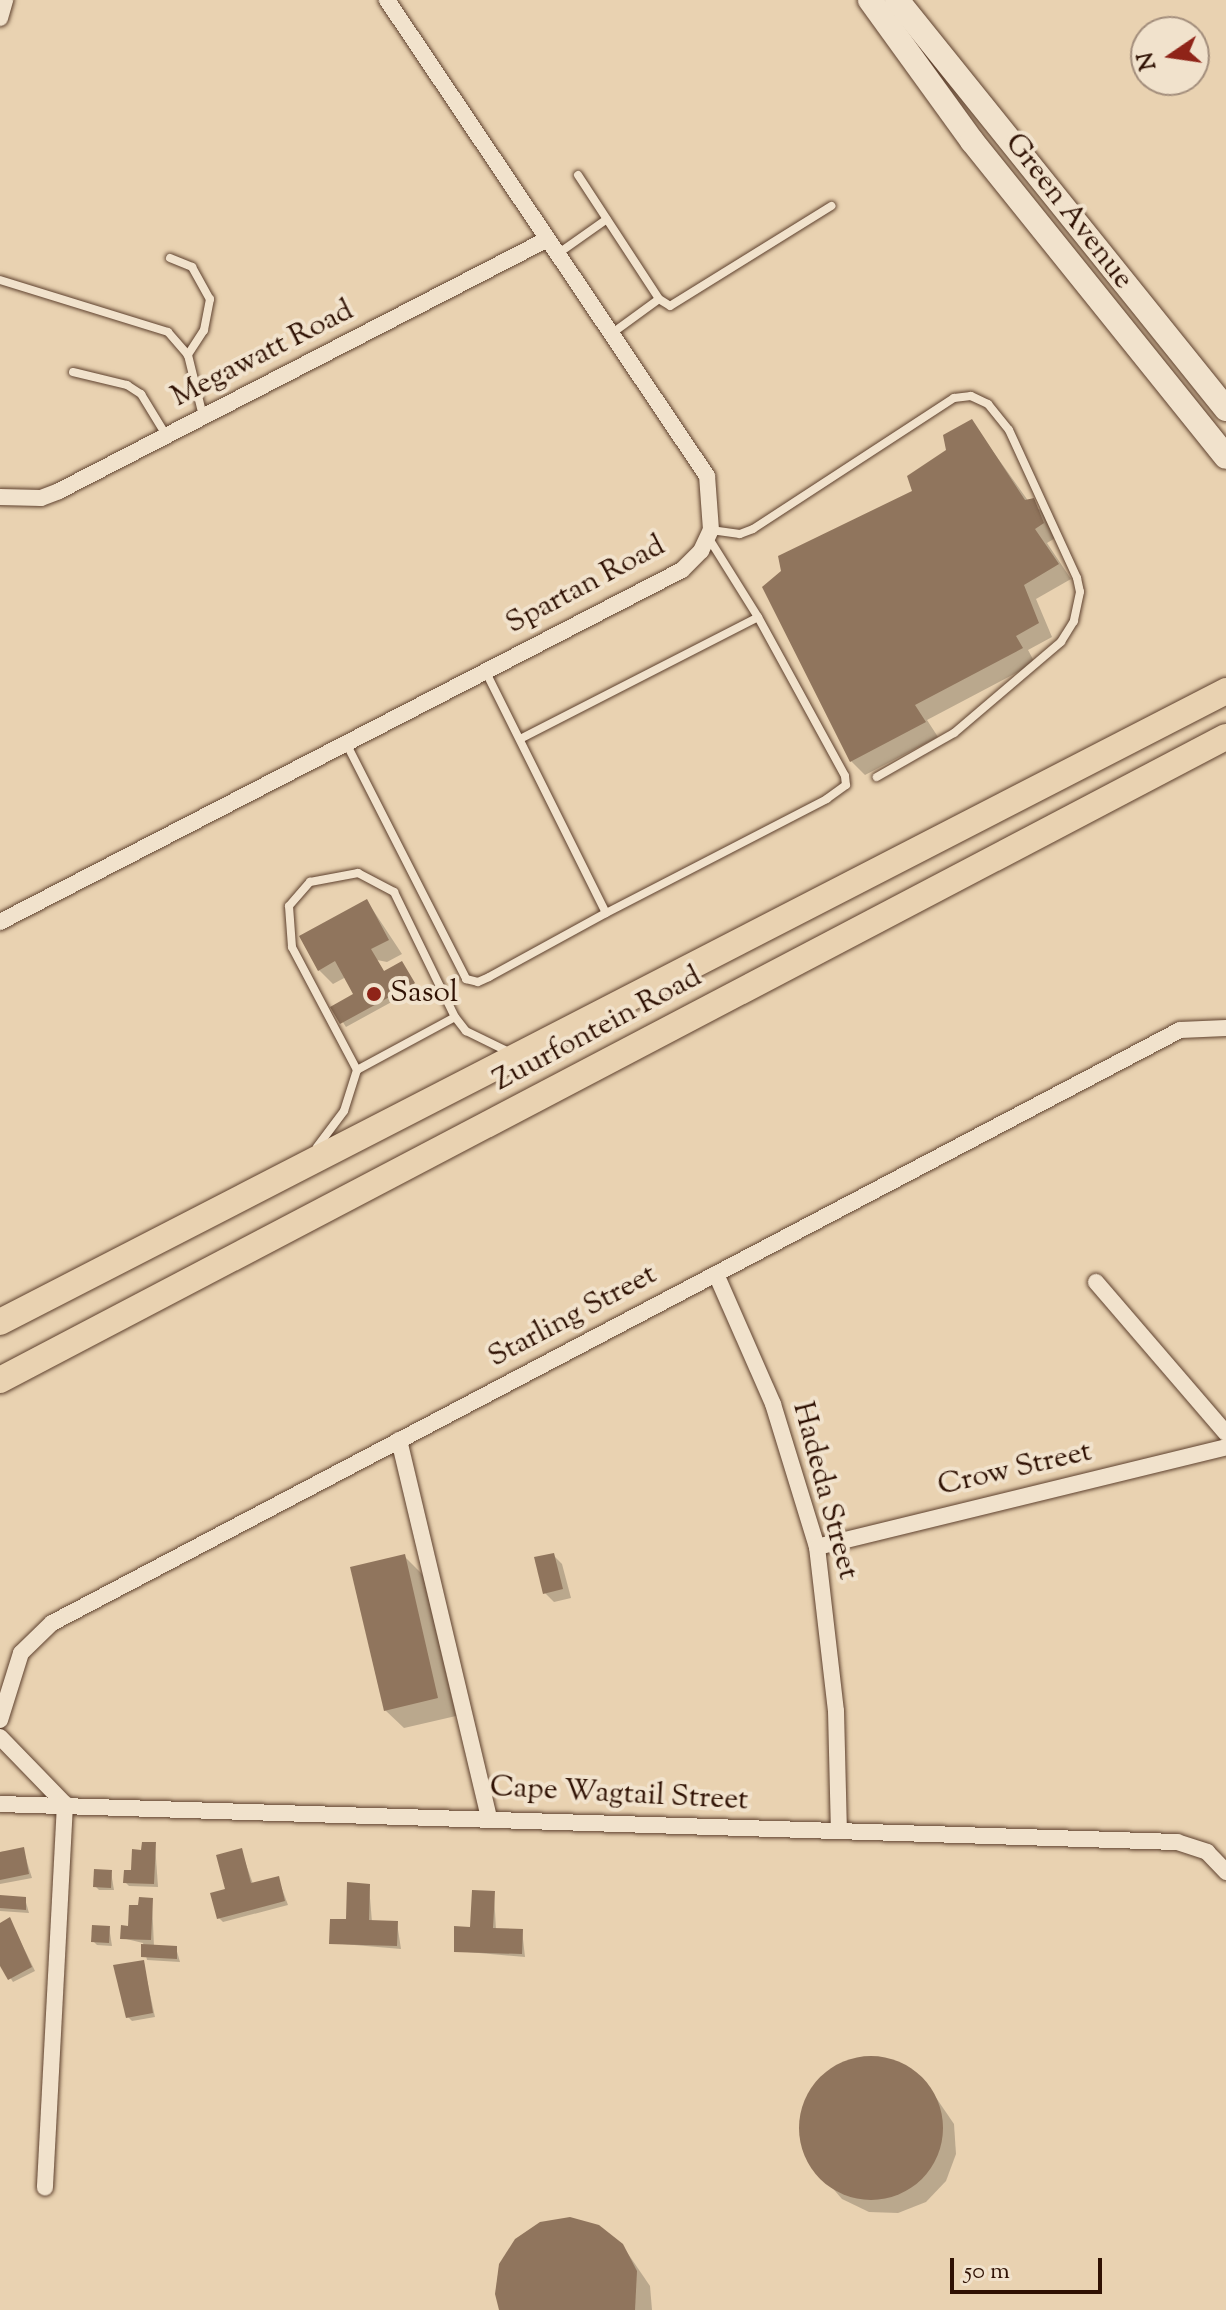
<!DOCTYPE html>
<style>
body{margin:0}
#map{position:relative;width:1226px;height:2310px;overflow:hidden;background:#e9d2b1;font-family:"Sorts Mill Goudy",serif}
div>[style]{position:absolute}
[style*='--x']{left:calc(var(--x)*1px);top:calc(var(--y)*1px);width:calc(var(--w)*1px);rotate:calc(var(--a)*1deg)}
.shadow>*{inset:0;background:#0003}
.building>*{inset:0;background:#90755d}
.round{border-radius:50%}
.roads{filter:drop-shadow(0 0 2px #5e412e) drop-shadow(0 0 2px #5e412e)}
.lane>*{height:8px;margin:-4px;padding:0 4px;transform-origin:4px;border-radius:4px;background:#f1e2cc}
.street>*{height:16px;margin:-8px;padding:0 8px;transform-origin:8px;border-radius:8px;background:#f1e2cc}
.secondary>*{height:24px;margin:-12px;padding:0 12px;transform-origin:12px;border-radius:12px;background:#f1e2cc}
.primary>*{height:26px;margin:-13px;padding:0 13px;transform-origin:13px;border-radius:13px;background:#e9d2b1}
.dots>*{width:22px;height:22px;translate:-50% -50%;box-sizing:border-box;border:4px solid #f1e2cc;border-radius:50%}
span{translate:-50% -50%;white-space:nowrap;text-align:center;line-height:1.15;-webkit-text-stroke:8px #f1e2cc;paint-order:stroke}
.street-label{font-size:30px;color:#2f1103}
.poi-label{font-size:30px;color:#2f1103}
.left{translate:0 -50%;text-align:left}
.north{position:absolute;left:1130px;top:16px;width:80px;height:80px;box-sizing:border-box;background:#f1e2cc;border:2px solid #a38e7c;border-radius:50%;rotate:257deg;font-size:22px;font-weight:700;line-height:32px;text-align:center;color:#2f1103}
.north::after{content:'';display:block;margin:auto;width:28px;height:36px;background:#8f2418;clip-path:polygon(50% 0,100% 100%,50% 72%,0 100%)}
.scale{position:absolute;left:950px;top:2258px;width:152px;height:36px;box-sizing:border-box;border:4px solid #2f1103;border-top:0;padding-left:10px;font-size:24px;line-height:28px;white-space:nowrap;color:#2f1103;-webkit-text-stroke:6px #f1e2cc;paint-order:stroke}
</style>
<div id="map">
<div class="shadow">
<i style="clip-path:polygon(972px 422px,1029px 502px,1047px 515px,1057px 537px,1047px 543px,1071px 579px,1036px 599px,1052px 637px,1028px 650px,1035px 663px,927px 720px,938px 737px,865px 775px,851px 761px,914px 492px)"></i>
<i style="clip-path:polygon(367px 901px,402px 954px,387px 962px,377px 960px,385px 973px,402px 963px,417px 988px,346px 1027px,333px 1007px,356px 995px,346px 977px,333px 984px,319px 970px)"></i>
<i style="clip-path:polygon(553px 1555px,562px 1564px,571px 1598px,554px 1602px,545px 1593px)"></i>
<i style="clip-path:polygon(404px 1556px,423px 1575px,456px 1716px,404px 1728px,385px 1710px)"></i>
<i style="clip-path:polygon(155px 1844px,158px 1887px,129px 1886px,125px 1882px,143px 1852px)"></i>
<i style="clip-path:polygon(23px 1849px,32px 1878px,0 1884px,0 1852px)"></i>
<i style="clip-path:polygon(241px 1850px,253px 1884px,278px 1878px,288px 1905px,223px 1922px,219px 1918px)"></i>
<i style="clip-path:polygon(111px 1872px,114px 1890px,99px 1890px,95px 1886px)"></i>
<i style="clip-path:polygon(369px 1886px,372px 1922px,397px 1923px,401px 1949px,331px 1943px)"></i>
<i style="clip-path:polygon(494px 1893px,496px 1930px,522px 1930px,525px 1957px,456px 1951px)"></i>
<i style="clip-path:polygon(0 1897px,25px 1899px,29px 1913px,0 1911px)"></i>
<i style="clip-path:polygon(152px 1900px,154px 1947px,176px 1948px,180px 1962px,147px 1960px,143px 1943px,122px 1938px,140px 1908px)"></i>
<i style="clip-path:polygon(10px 1920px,35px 1971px,13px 1982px,0 1961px,0 1925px)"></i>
<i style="clip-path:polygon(109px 1927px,112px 1946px,97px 1945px,93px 1941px)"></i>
<i style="clip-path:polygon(143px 1962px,155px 2017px,132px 2021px,128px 2017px)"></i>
<i style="clip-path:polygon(874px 2057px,903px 2065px,926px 2083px,954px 2124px,956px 2154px,946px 2181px,926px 2202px,898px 2213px,869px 2212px,842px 2199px,809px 2161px,801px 2132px,805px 2103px,821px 2078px,846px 2062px)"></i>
<i style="clip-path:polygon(622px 2245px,650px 2286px,652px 2310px,501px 2310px)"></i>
</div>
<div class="building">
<i style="clip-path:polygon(972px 419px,1025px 500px,1034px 498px,1044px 523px,1035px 529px,1059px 564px,1024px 585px,1039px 623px,1016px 636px,1023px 648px,915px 705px,926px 722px,850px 762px,762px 587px,781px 571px,778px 556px,912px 491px,907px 476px,946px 450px,943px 435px)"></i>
<i style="clip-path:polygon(367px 899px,389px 940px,371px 949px,384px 971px,402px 961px,415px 983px,340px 1024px,330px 1007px,353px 994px,335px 961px,318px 971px,299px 936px)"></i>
<i style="clip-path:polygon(554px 1553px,563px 1589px,543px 1594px,534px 1557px)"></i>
<i style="clip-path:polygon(405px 1554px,438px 1698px,384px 1711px,350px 1567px)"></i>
<i style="clip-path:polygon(142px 1842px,156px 1842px,154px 1884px,123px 1883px,124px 1870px,131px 1870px,132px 1849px,141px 1850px)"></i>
<i style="clip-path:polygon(24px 1847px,29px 1874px,0 1880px,0 1852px)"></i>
<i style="clip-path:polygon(242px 1848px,251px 1883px,279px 1876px,285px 1901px,217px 1919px,210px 1893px,225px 1889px,216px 1855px)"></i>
<i style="clip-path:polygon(94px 1869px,112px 1870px,111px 1888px,93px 1887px)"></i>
<i style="clip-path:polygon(347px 1882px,370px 1884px,369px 1920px,398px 1921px,397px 1946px,329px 1944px,330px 1919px,346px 1919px)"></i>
<i style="clip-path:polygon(472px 1890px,495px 1891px,493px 1928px,523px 1929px,522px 1954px,454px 1952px,454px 1926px,470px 1927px)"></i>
<i style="clip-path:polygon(0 1895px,26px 1897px,26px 1910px,0 1908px)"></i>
<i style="clip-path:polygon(139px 1897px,153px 1898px,151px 1940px,120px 1939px,121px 1925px,128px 1926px,129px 1905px,138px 1905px)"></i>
<i style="clip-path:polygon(10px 1917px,32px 1967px,8px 1980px,0 1966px,0 1923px)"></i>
<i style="clip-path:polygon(92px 1925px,110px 1926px,109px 1943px,91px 1942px)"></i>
<i style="clip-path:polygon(141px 1944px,177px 1946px,177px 1959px,141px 1957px)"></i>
<i style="clip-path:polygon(144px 1960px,153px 2013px,126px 2018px,113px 1965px)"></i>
<i class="round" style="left:799px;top:2056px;width:144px;height:144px"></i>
<i style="clip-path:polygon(570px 2217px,599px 2225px,623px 2244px,637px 2271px,635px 2310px,499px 2310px,495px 2294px,499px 2264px,515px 2239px,540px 2222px)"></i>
</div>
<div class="roads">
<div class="lane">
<i style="--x:578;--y:175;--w:148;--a:56.8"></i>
<i style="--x:659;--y:299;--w:13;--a:32"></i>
<i style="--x:670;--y:306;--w:190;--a:-31.8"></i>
<i style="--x:556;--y:255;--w:62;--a:-35.2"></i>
<i style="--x:170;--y:258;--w:24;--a:22"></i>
<i style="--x:192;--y:267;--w:37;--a:61"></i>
<i style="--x:210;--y:299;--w:32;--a:101"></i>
<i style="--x:204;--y:330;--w:30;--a:123"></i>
<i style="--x:0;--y:280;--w:176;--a:17.2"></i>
<i style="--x:168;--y:332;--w:30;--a:49"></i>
<i style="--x:188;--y:355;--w:63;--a:76.2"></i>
<i style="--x:611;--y:334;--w:59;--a:-36.1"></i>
<i style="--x:73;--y:372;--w:56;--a:13.5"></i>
<i style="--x:127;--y:385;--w:17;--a:33"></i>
<i style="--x:141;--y:394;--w:48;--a:58.6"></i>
<i style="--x:711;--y:530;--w:29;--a:8"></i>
<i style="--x:740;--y:534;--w:14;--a:-21"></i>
<i style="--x:753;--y:529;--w:240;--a:-33.1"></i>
<i style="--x:954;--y:398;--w:17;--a:-7"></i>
<i style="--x:971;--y:396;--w:19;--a:25"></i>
<i style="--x:988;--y:404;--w:33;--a:51"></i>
<i style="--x:1009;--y:430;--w:163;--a:65.3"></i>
<i style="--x:1077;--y:578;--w:14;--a:78"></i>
<i style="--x:1080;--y:592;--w:30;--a:102"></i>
<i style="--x:1074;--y:621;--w:25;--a:122"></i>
<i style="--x:1061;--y:642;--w:140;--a:139.6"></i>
<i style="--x:954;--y:733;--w:89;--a:150.3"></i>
<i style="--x:708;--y:537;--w:94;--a:58"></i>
<i style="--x:522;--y:738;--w:265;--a:-27.1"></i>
<i style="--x:758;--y:617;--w:181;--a:61.3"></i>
<i style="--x:845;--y:776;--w:9;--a:84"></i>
<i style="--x:846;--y:785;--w:24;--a:144"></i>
<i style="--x:827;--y:799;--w:249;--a:152.7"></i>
<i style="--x:346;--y:743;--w:265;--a:63"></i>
<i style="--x:466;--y:979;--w:12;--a:14"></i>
<i style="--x:478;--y:982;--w:12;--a:-24"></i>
<i style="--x:489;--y:977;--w:133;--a:-28.7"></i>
<i style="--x:606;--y:913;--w:269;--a:-116.5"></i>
<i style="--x:357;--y:1070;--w:111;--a:-28.4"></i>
<i style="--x:317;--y:1147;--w:45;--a:-53.1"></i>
<i style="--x:344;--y:1111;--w:43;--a:-72.4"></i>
<i style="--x:357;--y:1070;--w:139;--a:-117.9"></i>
<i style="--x:292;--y:947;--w:41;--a:-94.2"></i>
<i style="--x:289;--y:906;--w:32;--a:-49"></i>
<i style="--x:310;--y:882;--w:49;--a:-10.6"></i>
<i style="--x:358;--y:873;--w:41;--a:27.8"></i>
<i style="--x:394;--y:892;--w:139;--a:64"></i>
<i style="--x:455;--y:1017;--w:18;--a:52"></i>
<i style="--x:466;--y:1031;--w:48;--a:26"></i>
</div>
<div class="street">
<i style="--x:0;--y:18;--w:19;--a:-74"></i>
<i style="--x:0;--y:497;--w:41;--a:1.4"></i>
<i style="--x:41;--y:498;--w:19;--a:-21"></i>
<i style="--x:59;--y:491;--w:548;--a:-27.27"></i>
<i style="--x:0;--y:922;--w:767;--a:-27.3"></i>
<i style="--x:682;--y:570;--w:27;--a:-45"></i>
<i style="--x:701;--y:551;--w:23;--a:-65"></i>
<i style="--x:711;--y:530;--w:54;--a:-94.2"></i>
<i style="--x:707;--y:476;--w:574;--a:-123.91"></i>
<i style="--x:716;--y:1274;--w:142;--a:66.3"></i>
<i style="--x:773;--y:1404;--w:150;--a:72.9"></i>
<i style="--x:817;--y:1547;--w:165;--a:83.4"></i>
<i style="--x:836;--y:1711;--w:119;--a:88.6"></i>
<i style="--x:1096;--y:1282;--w:199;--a:49.3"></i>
<i style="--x:399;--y:1440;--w:388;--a:76.6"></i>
<i style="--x:817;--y:1547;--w:421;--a:-13.7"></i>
<i style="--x:0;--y:1720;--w:70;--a:-72.6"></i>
<i style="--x:21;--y:1653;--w:43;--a:-44.1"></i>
<i style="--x:52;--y:1623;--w:1274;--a:-27.73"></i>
<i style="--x:1180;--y:1030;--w:46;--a:-2.5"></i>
<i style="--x:0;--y:1737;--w:93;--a:45.9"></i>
<i style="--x:65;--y:1804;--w:384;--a:93"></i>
<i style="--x:0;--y:1804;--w:1178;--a:1.85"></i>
<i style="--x:1177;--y:1842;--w:32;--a:18"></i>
<i style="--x:1207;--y:1852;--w:28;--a:46"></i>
</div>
<div class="secondary">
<i style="--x:870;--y:0;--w:174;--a:54.1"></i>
<i style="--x:972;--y:141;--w:405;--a:51.2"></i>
<i style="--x:897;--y:0;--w:525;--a:51.19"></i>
</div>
<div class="primary">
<i style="--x:0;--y:1322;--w:1379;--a:-27.23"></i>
<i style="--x:0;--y:1380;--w:1384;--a:-27.68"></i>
</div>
</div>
<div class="dots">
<i style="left:374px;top:994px;background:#8f2418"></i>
</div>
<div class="street-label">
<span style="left:1068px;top:212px;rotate:52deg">Green Avenue</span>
<span style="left:263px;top:355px;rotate:-27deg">Megawatt Road</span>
<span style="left:586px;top:586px;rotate:-28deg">Spartan Road</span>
<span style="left:598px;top:1030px;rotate:-28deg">Zuurfontein Road</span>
<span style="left:573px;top:1317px;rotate:-28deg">Starling Street</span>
<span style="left:1015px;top:1470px;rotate:-13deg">Crow Street</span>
<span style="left:824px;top:1491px;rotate:75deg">Hadeda Street</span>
<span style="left:619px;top:1795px;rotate:3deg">Cape Wagtail Street</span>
</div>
<div class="poi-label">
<span class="left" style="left:390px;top:994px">Sasol</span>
</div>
<div class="north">N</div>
<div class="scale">50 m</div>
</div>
